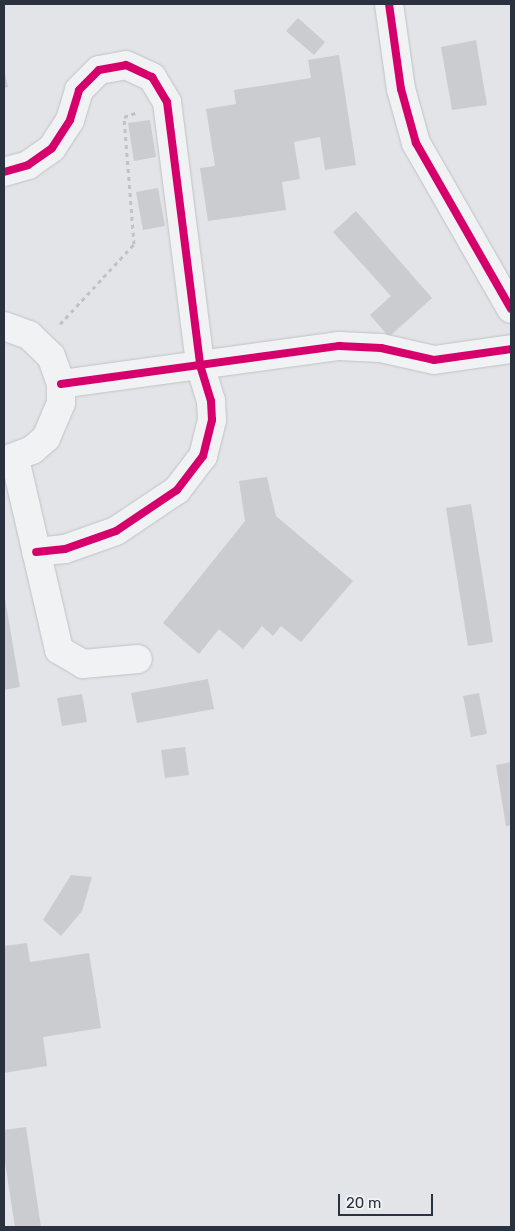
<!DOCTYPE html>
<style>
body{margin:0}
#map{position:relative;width:515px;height:1231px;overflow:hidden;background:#e2e4e7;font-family:Rubik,sans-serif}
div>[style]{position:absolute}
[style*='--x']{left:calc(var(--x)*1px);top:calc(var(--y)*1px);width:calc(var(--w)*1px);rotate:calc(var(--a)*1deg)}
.building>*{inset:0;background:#cacccf}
.path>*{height:3px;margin-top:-1.5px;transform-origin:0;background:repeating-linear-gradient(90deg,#c1c2c7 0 4px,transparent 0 8px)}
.roads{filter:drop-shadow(0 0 1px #c0c2c5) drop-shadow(0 0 1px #c0c2c5)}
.street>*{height:28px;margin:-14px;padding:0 14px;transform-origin:14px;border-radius:14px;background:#f1f2f4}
.cycleway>*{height:8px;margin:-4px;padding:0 4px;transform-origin:4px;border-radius:4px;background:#d6006c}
span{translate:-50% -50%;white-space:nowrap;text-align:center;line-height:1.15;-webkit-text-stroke:4.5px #f0f2f6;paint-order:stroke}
.frame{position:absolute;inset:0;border:5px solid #2a313f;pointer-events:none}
.scale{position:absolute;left:338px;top:1194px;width:95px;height:22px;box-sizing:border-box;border:2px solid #2a313f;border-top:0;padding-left:6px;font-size:15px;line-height:18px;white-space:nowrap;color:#2a313f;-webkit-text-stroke:4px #f0f2f6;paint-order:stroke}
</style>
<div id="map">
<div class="building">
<i style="clip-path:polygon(298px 18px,325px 42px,314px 55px,286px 31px)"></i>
<i style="clip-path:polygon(476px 40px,487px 105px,452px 110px,441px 47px)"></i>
<i style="clip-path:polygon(339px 55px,356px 165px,325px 170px,320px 137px,294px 142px,300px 179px,282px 182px,286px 210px,208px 221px,200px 168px,215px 166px,206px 109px,236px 104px,234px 90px,311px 78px,308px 60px)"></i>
<i style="clip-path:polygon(4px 69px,8px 87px,4px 88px)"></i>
<i style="clip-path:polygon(150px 120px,156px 157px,134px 161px,128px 123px)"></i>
<i style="clip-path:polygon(158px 188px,165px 226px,143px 230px,136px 192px)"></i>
<i style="clip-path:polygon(356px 211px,432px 298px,389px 337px,370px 315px,391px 296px,333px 232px)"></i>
<i style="clip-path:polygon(267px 477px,276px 516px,353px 581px,301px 642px,281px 626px,273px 636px,262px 626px,243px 649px,219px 629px,199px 654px,163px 623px,245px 521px,239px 481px)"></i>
<i style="clip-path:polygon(471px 504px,493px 642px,468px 646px,446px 508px)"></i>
<i style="clip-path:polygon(4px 593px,20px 687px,4px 690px)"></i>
<i style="clip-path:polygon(208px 679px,214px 709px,137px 723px,131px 693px)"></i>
<i style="clip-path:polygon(479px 693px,487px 734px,471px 737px,463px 696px)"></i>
<i style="clip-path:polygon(82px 694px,87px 722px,62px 726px,57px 698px)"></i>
<i style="clip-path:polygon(185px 747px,189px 775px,165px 778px,161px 750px)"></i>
<i style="clip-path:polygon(511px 762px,511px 825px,506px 826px,496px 765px)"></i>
<i style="clip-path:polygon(71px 875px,92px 877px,82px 911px,61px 936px,43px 920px)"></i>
<i style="clip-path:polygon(27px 943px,30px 962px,89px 953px,101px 1028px,43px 1037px,47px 1066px,4px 1073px,4px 946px)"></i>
<i style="clip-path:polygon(26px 1127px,41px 1227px,15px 1227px,4px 1156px,4px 1130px)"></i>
</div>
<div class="path">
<i style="--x:60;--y:324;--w:109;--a:-47.2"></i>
<i style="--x:134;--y:244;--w:127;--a:-94.5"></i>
<i style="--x:124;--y:117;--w:15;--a:-20"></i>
</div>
<div class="roads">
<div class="street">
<i style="--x:389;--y:4;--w:86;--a:82"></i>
<i style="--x:401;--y:89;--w:56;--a:74.5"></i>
<i style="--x:416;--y:143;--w:191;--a:60.2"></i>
<i style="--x:4;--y:172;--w:25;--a:-16"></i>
<i style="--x:28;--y:165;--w:29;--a:-35"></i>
<i style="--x:52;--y:148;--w:33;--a:-57"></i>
<i style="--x:70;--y:120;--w:31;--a:-73"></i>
<i style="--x:79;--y:90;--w:28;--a:-45"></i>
<i style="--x:99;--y:70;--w:27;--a:-10"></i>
<i style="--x:126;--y:65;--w:29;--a:25"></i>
<i style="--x:152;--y:77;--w:29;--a:59"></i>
<i style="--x:167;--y:102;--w:265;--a:82.8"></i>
<i style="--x:200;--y:365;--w:38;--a:73"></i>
<i style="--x:211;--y:401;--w:19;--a:87"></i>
<i style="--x:212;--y:420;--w:37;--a:104"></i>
<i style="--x:203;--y:456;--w:43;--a:127.4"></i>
<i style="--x:177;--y:490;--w:73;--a:146.1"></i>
<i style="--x:116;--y:531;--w:54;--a:160.6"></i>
<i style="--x:65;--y:549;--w:29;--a:174"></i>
<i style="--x:4;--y:326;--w:27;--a:20"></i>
<i style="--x:29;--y:335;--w:30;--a:44"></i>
<i style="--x:51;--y:356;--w:30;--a:70"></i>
<i style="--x:61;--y:384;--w:19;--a:90"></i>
<i style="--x:61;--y:403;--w:38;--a:113"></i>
<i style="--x:46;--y:438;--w:18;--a:139"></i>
<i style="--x:32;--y:450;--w:30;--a:159"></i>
<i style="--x:61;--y:384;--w:281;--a:-7.8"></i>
<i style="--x:339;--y:346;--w:42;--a:2.7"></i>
<i style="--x:381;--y:348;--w:54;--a:12.8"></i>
<i style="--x:434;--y:360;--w:78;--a:-8.1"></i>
<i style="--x:15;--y:459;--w:196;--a:77"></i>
<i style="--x:59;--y:650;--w:28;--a:30"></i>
<i style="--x:83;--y:664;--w:55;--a:-5.2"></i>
</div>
</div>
<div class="cycleway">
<i style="--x:389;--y:4;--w:86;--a:82"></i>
<i style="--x:401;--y:89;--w:56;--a:74.5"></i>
<i style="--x:416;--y:143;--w:191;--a:60.2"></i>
<i style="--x:4;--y:172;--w:25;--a:-16"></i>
<i style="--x:28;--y:165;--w:29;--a:-35"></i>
<i style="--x:52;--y:148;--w:33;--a:-57"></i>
<i style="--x:70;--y:120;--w:31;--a:-73"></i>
<i style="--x:79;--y:90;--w:28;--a:-45"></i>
<i style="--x:99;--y:70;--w:27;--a:-10"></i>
<i style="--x:126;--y:65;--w:29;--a:25"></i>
<i style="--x:152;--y:77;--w:29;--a:59"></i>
<i style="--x:167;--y:102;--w:265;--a:82.8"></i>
<i style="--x:200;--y:365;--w:38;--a:73"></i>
<i style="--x:211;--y:401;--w:19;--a:87"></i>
<i style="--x:212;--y:420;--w:37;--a:104"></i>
<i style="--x:203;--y:456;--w:43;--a:127.4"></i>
<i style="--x:177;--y:490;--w:73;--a:146.1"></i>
<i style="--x:116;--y:531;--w:54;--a:160.6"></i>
<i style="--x:65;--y:549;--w:29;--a:174"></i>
<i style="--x:61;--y:384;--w:281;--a:-7.8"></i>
<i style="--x:339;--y:346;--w:42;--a:2.7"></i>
<i style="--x:381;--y:348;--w:54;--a:12.8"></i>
<i style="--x:434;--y:360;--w:78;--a:-8.1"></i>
</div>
<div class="frame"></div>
<div class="scale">20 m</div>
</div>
